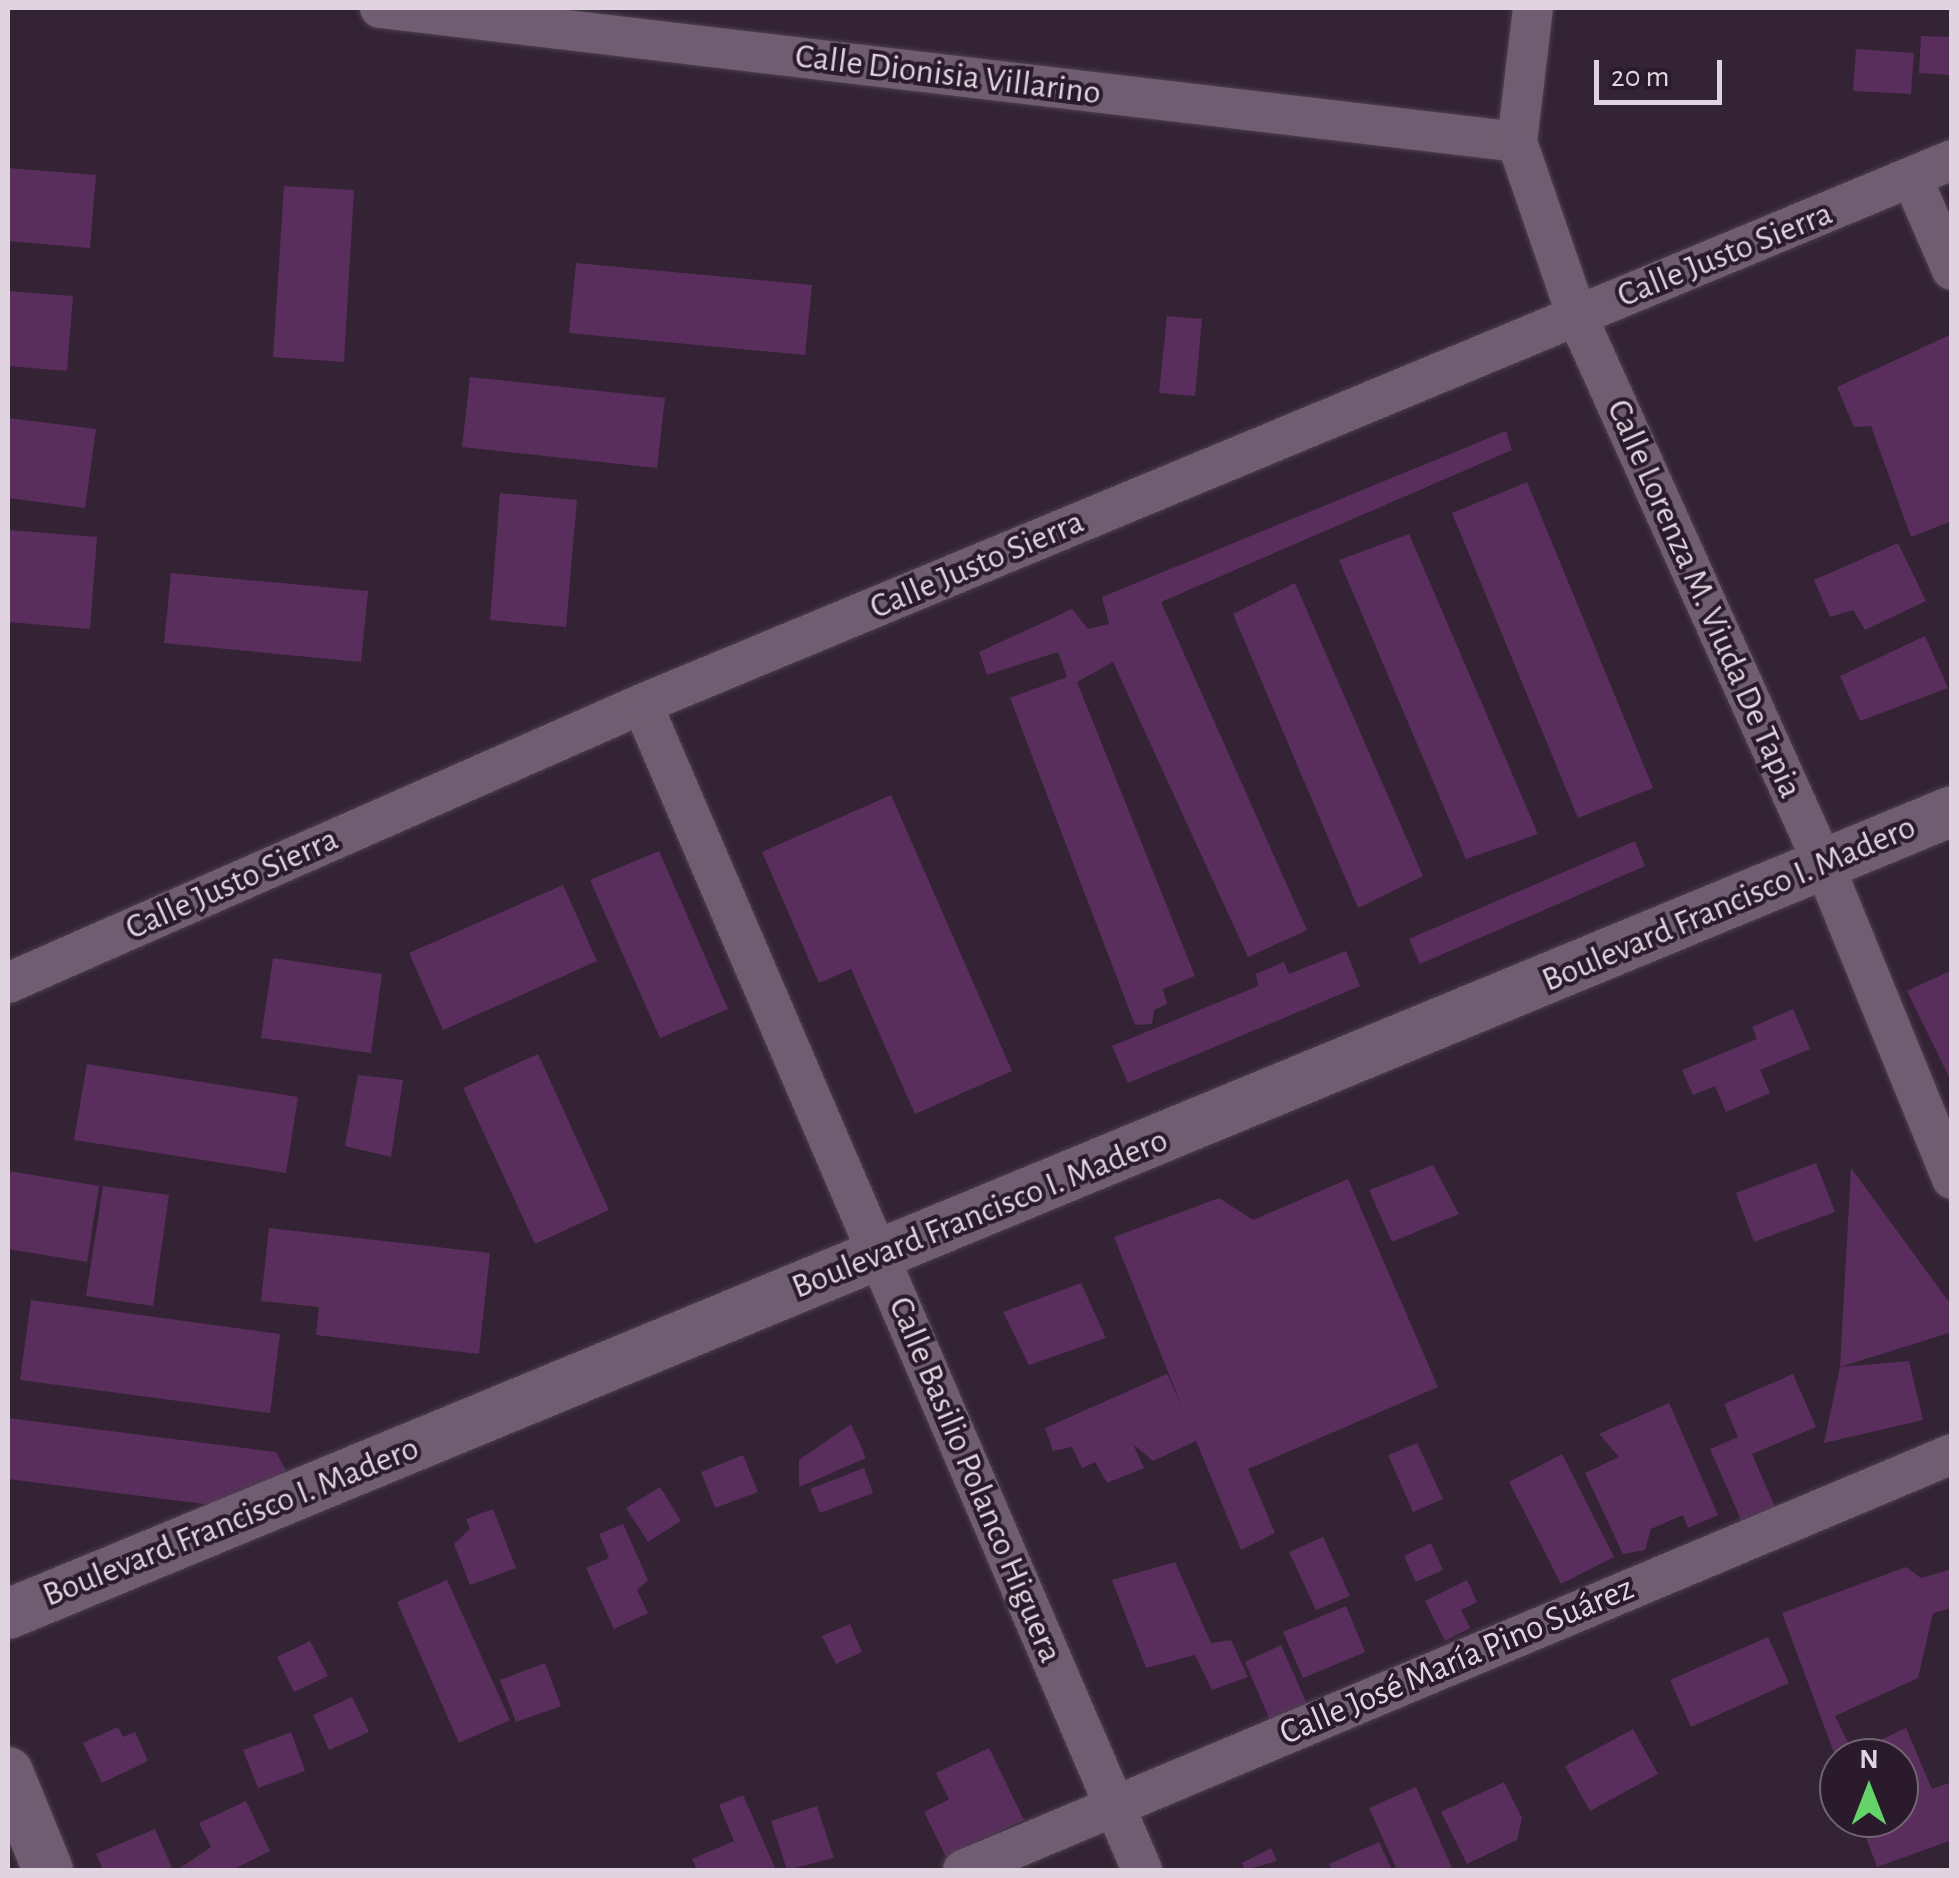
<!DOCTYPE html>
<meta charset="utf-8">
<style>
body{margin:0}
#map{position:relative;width:1959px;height:1878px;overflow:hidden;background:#342335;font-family:"Alegreya Sans",sans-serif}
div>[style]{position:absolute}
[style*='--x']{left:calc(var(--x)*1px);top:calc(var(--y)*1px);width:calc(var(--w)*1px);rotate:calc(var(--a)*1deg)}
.building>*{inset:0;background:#592e5c}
.roads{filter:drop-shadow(0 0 2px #4e404f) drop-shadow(0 0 2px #4e404f)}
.minor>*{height:40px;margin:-20px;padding:0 20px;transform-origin:20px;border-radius:20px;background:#705d71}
.tertiary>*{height:50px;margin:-25px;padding:0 25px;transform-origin:25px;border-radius:25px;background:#705d71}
span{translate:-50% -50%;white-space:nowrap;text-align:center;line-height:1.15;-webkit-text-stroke:8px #2a1a2b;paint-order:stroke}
.street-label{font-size:35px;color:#dfd4df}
.frame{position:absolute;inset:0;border:10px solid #dfd4df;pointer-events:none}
.north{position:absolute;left:1819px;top:1738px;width:100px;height:100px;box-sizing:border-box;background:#2a1a2b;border:2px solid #726473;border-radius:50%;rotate:0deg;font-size:28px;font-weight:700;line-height:40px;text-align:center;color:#dfd4df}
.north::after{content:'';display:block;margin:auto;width:35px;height:45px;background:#64d468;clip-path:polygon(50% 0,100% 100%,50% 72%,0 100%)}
.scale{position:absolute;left:1594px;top:60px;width:128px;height:45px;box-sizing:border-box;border:5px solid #dfd4df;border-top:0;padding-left:12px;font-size:30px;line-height:35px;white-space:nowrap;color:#dfd4df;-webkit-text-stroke:8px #2a1a2b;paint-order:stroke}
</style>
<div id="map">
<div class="building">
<i style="clip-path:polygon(1921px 36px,1951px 37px,1949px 75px,1919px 73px)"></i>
<i style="clip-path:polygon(1856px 49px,1914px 53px,1911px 94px,1853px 91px)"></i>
<i style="clip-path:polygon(8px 168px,96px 175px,90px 248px,8px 241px)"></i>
<i style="clip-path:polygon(284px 186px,354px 190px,344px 362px,273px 357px)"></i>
<i style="clip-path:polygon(576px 263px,812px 285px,805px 355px,569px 333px)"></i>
<i style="clip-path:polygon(8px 291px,73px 296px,67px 371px,8px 366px)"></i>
<i style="clip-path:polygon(1167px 316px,1202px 319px,1195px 396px,1159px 393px)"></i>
<i style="clip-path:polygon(1952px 334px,1952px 521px,1911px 537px,1871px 426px,1854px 427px,1837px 387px)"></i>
<i style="clip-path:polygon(470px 377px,665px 398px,657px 468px,462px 447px)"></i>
<i style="clip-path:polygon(8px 418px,96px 429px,85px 508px,8px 498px)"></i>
<i style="clip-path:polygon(1506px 431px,1512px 450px,1161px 602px,1307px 930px,1248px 957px,1113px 662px,1077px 682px,1195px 976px,1163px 989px,1167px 1004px,1154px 1010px,1152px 1024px,1135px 1025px,1010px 698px,1067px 677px,1058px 652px,987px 675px,979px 652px,1072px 609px,1088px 629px,1109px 624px,1102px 597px)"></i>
<i style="clip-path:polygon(1527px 482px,1653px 788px,1578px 818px,1452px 513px)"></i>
<i style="clip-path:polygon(500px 493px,577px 500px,566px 627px,490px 620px)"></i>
<i style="clip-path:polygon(8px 530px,97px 537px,90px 629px,8px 622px)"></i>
<i style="clip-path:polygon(1409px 534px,1538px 834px,1466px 859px,1339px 560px)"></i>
<i style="clip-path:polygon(1898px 543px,1926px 601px,1865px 630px,1853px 610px,1830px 617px,1814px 580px)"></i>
<i style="clip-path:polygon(171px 573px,368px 591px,361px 662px,164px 643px)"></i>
<i style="clip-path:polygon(1295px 583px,1423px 876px,1358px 908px,1233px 614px)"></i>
<i style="clip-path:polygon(1925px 636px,1948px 688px,1860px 721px,1840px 676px)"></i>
<i style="clip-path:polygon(891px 795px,1012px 1071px,915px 1114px,851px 969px,819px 983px,762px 852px)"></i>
<i style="clip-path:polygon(1635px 841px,1645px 866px,1420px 964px,1409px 939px)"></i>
<i style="clip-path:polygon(659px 851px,728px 1009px,660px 1038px,590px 880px)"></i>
<i style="clip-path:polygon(563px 885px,597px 961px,443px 1030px,409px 953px)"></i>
<i style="clip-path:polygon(1346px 951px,1360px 986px,1128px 1083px,1112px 1046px,1258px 986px,1256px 974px,1284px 962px,1289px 974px)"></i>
<i style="clip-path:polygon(273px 958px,382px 974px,371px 1053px,261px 1038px)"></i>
<i style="clip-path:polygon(1952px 970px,1952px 1083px,1907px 991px)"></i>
<i style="clip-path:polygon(1793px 1009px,1810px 1049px,1760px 1070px,1770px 1093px,1726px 1112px,1715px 1086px,1693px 1095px,1682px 1070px,1757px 1039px,1752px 1027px)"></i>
<i style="clip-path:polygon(538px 1054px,609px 1210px,535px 1244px,463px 1088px)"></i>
<i style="clip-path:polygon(87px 1064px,298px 1097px,286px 1173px,74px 1140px)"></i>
<i style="clip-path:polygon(358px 1075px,403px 1080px,391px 1157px,345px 1146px)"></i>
<i style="clip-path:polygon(1816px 1163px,1835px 1212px,1754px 1242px,1736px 1193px)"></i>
<i style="clip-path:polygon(1433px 1165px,1459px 1214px,1392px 1242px,1369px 1190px)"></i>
<i style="clip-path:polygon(1851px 1168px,1952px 1306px,1952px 1332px,1840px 1367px)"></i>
<i style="clip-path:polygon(8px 1171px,99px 1186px,87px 1262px,8px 1249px)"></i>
<i style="clip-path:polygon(1348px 1179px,1438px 1387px,1248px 1469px,1275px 1533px,1241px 1550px,1196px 1441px,1153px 1461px,1133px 1444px,1144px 1468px,1107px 1483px,1095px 1462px,1082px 1468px,1072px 1447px,1053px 1451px,1045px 1428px,1167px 1374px,1182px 1407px,1114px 1237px,1219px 1198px,1253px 1220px)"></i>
<i style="clip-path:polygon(103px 1186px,169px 1195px,153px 1306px,86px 1296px)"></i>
<i style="clip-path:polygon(269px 1228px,490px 1253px,479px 1354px,316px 1335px,319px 1307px,261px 1301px)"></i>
<i style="clip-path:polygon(1081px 1283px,1106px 1338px,1029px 1365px,1003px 1312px)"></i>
<i style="clip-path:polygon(31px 1300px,280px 1334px,270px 1413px,20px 1380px)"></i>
<i style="clip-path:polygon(1909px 1361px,1923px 1420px,1824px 1443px,1840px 1367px)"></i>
<i style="clip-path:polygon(1793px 1374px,1816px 1427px,1752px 1454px,1775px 1507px,1742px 1522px,1710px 1449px,1738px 1437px,1724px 1404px)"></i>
<i style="clip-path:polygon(1669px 1403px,1718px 1515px,1688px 1528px,1683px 1515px,1651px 1529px,1645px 1550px,1623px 1554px,1585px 1473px,1619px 1457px,1599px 1434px)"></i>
<i style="clip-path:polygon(8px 1418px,276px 1452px,291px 1480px,235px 1508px,8px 1479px)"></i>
<i style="clip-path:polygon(851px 1424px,866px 1458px,799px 1487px,799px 1460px)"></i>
<i style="clip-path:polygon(1417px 1443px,1443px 1499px,1413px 1512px,1388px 1455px)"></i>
<i style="clip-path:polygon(1562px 1454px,1614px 1557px,1561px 1584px,1509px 1482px)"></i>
<i style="clip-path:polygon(743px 1455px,758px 1492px,715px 1508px,701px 1472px)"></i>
<i style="clip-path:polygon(864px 1468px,873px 1493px,820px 1513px,810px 1489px)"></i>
<i style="clip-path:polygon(660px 1487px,681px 1521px,648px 1542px,626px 1508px)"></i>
<i style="clip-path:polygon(493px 1509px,516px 1568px,470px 1585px,454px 1544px,470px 1529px,466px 1519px)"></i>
<i style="clip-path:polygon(623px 1524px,648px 1580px,637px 1590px,648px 1613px,614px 1629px,586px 1568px,609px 1558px,599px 1534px)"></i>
<i style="clip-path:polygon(1323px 1537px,1350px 1596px,1316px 1610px,1289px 1552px)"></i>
<i style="clip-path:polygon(1431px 1543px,1443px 1570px,1416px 1582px,1404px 1556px)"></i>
<i style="clip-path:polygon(1175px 1562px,1211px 1643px,1231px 1640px,1248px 1677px,1212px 1690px,1195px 1655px,1146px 1668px,1112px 1580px)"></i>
<i style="clip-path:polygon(1906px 1567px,1921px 1578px,1952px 1569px,1952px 1608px,1933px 1613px,1918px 1678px,1835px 1716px,1853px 1753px,1906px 1728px,1932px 1789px,1952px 1782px,1952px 1840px,1877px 1867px,1859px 1818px,1899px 1818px,1899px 1758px,1836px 1758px,1782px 1613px)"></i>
<i style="clip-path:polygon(447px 1580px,510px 1720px,459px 1743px,397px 1602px)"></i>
<i style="clip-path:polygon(1467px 1580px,1477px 1602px,1461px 1610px,1470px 1628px,1445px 1641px,1425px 1601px)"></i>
<i style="clip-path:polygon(1346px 1606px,1365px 1652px,1303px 1678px,1283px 1632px)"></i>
<i style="clip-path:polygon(850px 1624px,862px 1652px,836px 1664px,822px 1636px)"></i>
<i style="clip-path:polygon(1768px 1637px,1789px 1683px,1691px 1727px,1670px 1680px)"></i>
<i style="clip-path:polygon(310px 1641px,328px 1676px,294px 1692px,277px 1657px)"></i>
<i style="clip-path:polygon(1281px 1645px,1307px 1704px,1270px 1720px,1245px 1662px)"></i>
<i style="clip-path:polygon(545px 1663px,561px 1706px,516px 1722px,500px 1680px)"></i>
<i style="clip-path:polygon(352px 1697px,369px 1732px,329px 1750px,313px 1715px)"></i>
<i style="clip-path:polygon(118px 1727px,123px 1737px,135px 1732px,148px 1761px,102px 1783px,83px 1743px)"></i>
<i style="clip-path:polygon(1633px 1729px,1658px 1774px,1590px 1811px,1565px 1766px)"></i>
<i style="clip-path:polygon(291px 1732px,305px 1771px,258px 1788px,243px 1750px)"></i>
<i style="clip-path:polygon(989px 1748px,1024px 1820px,946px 1857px,924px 1812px,949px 1799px,936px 1773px)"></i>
<i style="clip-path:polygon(1504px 1782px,1522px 1818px,1517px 1840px,1467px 1864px,1441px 1812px)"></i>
<i style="clip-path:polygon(1416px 1787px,1453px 1870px,1397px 1870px,1369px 1808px)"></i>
<i style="clip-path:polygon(743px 1795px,776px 1870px,697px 1870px,692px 1859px,734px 1841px,719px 1805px)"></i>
<i style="clip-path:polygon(246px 1801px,270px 1851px,232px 1870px,177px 1870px,211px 1847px,199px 1823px)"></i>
<i style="clip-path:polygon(817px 1806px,834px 1858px,787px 1870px,771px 1821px)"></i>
<i style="clip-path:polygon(155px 1829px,173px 1870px,103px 1870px,96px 1854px)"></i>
<i style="clip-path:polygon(1379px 1842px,1392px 1870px,1332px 1870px,1329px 1864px)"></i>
<i style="clip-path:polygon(1271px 1848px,1277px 1861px,1245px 1870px,1242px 1863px)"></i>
</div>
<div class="roads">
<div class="minor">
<i style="--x:380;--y:8;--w:1145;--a:6.72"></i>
<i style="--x:1533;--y:8;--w:135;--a:96.8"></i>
<i style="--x:1517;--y:142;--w:184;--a:71"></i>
<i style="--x:1577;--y:316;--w:602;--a:65.78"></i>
<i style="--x:1824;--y:865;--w:339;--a:67.8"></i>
<i style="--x:1912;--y:178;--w:100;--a:66.5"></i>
<i style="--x:642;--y:704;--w:1269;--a:66.79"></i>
<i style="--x:8;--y:983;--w:693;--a:-23.75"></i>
<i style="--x:642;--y:704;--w:1418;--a:-22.55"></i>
<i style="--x:963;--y:1870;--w:1073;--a:-22.81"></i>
</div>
<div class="tertiary">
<i style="--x:8;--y:1614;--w:2103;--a:-22.44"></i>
<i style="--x:8;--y:1772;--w:106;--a:67.8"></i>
</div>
</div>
<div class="street-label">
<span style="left:948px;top:75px;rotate:7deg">Calle Dionisia Villarino</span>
<span style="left:1725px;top:255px;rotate:-22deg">Calle Justo Sierra</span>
<span style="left:977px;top:565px;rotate:-23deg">Calle Justo Sierra</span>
<span style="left:1704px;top:599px;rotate:66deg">Calle Lorenza M. Viuda De Tapia</span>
<span style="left:232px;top:884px;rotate:-24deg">Calle Justo Sierra</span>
<span style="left:1729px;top:904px;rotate:-23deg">Boulevard Francisco I. Madero</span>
<span style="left:980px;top:1214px;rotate:-22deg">Boulevard Francisco I. Madero</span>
<span style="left:975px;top:1480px;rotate:67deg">Calle Basilio Polanco Higuera</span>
<span style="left:231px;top:1522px;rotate:-22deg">Boulevard Francisco I. Madero</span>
<span style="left:1457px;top:1661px;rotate:-23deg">Calle José María Pino Suárez</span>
</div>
<div class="frame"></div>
<div class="north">N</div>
<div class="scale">20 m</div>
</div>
